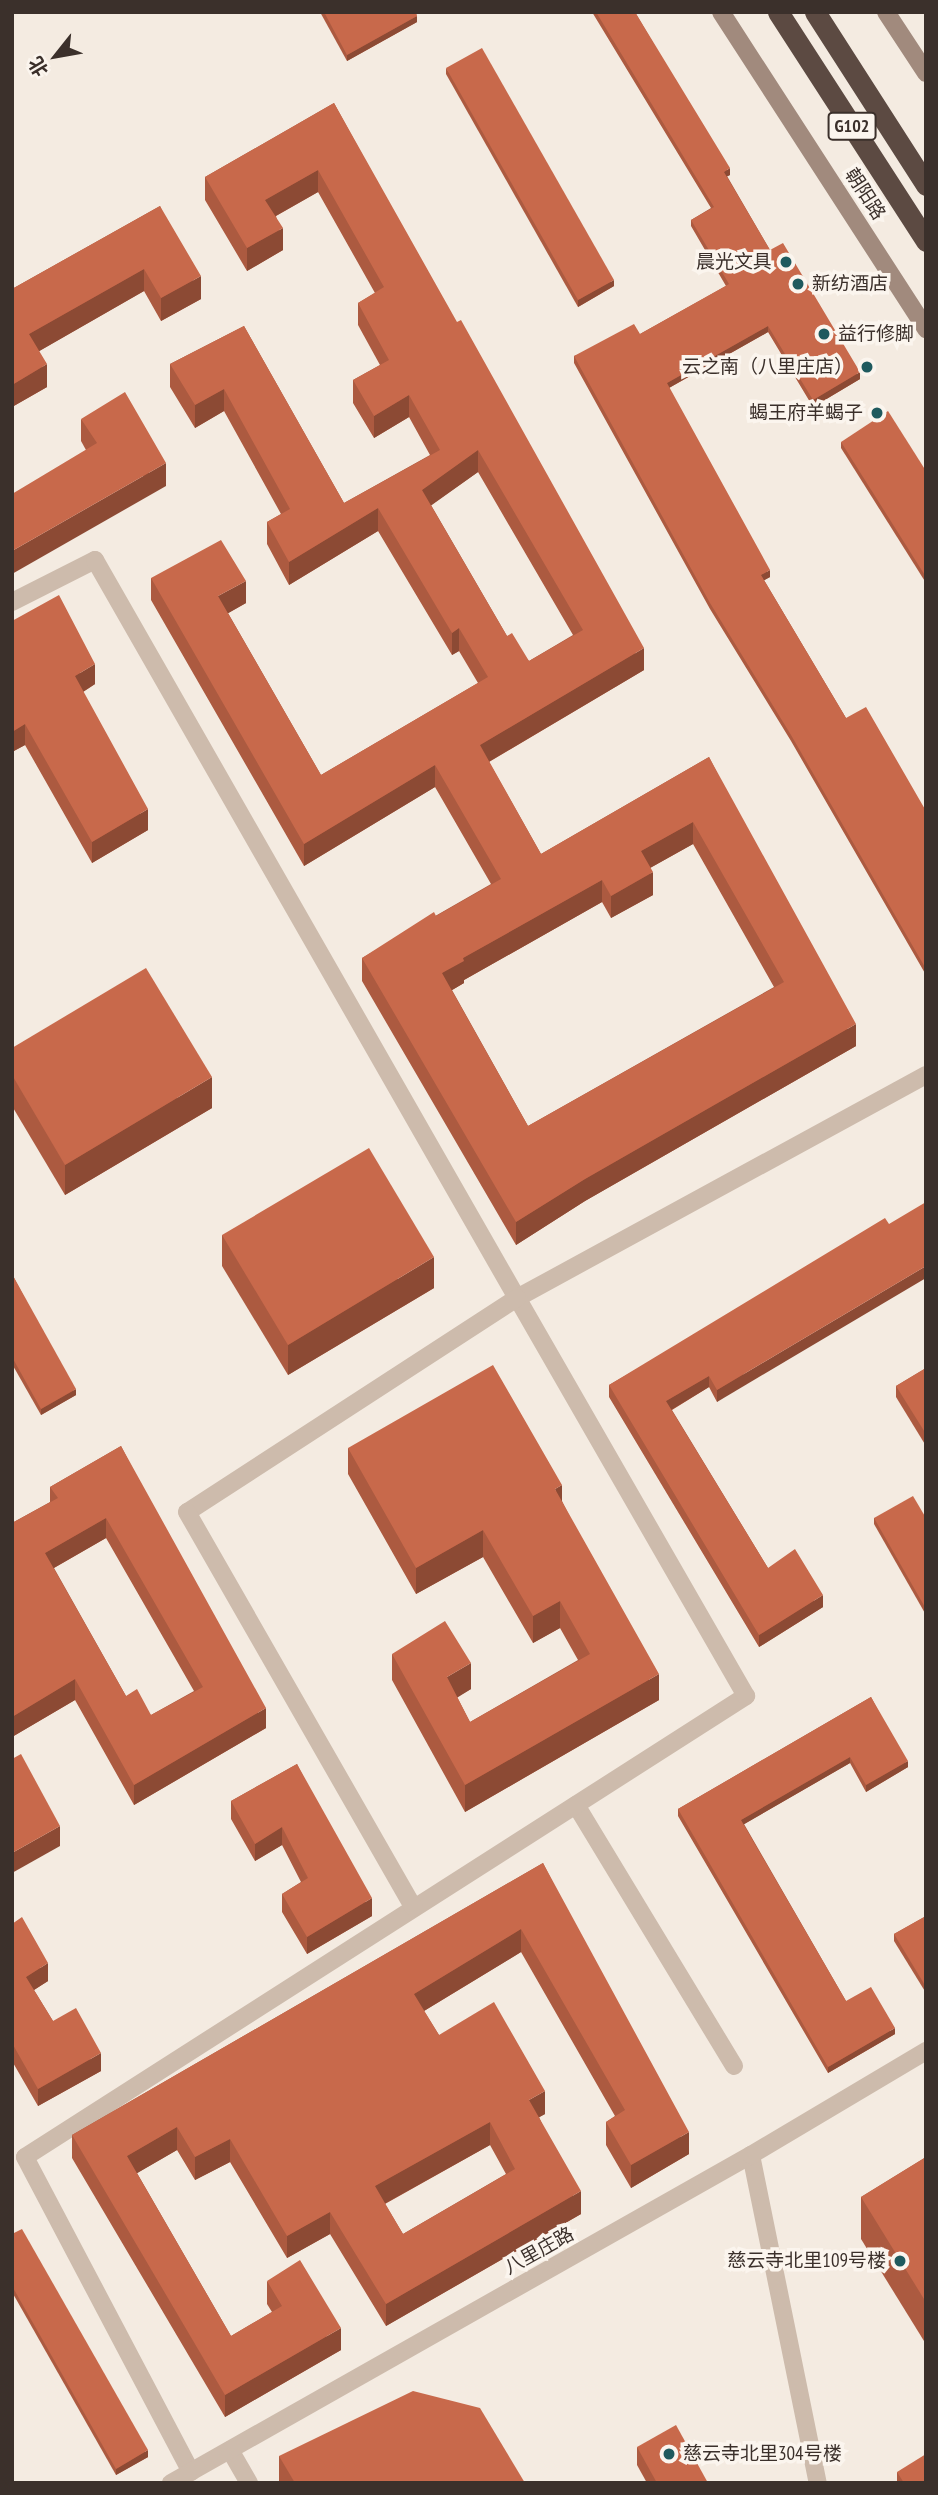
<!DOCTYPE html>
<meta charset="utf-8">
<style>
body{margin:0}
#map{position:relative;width:938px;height:2495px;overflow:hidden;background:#f4ebe1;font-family:"PT Sans Narrow","Noto Sans SC",sans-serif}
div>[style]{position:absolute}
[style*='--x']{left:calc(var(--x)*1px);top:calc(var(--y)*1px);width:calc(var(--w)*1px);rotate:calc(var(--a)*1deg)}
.street>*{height:18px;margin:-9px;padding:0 9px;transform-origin:9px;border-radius:9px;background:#cdbbac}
.secondary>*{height:18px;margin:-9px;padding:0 9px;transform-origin:9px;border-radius:9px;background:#a18a7d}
.highway>*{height:21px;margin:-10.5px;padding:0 10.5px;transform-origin:10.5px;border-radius:10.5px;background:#5c4a42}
.wall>*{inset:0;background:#ac5a40}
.shaded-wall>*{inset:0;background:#8c4a34}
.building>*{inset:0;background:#c8694b}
.dots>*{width:19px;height:19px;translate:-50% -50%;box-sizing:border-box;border:4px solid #fbf5ee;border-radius:50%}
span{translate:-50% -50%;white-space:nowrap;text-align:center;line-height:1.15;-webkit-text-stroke:7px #fbf5ee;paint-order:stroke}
.shield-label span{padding:2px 5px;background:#fbf5ee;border:2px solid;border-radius:5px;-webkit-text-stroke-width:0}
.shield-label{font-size:18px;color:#3b302b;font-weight:700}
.street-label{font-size:19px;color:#3b302b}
.poi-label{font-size:19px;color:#3b302b}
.right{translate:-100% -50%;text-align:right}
.left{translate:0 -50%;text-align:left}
.frame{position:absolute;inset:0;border:14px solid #3b302b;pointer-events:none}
.north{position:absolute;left:21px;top:21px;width:70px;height:70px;-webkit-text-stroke:5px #fbf5ee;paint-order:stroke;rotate:239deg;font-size:19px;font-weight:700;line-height:28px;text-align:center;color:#3b302b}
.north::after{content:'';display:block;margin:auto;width:24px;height:32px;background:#3b302b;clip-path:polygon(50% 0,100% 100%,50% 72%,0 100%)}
</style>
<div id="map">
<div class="street">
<i style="--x:12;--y:602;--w:93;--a:-26.8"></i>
<i style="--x:95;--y:560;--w:850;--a:60.24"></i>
<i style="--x:517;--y:1298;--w:466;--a:-28.6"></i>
<i style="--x:576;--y:1805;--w:305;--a:58.8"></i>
<i style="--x:751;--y:2155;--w:335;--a:78.5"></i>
<i style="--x:230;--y:2450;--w:38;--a:60"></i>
<i style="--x:191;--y:2472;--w:356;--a:-117.8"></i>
<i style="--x:25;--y:2157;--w:856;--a:-32.59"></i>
<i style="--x:746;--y:1696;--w:459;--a:-119.9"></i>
<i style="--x:517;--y:1298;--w:393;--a:147"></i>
<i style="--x:187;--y:1512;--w:456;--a:60.2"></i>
<i style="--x:171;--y:2483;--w:666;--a:-29.49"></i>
<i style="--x:751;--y:2155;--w:204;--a:-30.7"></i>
</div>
<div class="secondary">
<i style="--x:721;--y:12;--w:378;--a:57.1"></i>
<i style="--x:886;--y:12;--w:73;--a:56.7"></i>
</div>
<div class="highway">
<i style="--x:778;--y:12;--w:273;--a:57.1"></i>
<i style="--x:815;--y:12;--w:206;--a:57.3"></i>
</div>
<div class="wall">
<i style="clip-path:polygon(320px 12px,416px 12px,417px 22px,347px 61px)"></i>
<i style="clip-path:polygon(592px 12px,635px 12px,730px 175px,727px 176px,770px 250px,860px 379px,813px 407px,768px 332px,669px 388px,770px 577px,764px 580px,846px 718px,926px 811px,926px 975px,791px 741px,710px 609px,574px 363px,574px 356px,640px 334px,726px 286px,691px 226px,691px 220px,711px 208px)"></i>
<i style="clip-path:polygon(446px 68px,614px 286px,578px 307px,446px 74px)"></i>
<i style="clip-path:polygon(evenodd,334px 103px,644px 670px,489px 762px,541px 854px,709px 757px,856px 1046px,585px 1201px,516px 1245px,362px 981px,362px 958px,491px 884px,435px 787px,304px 866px,151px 600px,151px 578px,246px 603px,228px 613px,321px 775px,478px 683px,459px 651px,452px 655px,378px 531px,289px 585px,267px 544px,267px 522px,281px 514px,224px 411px,195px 428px,170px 387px,170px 364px,244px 326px,344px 503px,430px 455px,409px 417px,374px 438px,353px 403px,353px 380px,380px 365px,358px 325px,358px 303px,375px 293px,318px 192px,276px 216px,283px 250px,247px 271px,205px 200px,205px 177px,334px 103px,478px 472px,573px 635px,529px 661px,507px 636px,431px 505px,478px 472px,334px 103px,693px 844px,774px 987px,528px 1126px,452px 990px,464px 983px,464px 980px,602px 902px,611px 918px,653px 895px,650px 868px,693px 844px)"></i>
<i style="clip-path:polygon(160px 206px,201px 299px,161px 321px,144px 291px,39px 351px,47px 387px,12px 407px,12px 289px)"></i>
<i style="clip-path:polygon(81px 419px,166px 486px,86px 450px,81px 441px)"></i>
<i style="clip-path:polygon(841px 442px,926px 471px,926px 583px,841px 448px)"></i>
<i style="clip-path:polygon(12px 621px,95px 684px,83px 692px,148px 830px,92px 863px,25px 745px,12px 752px)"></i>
<i style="clip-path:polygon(12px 1048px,212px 1108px,65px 1195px,12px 1106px)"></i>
<i style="clip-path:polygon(889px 1224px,717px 1402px,709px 1387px,672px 1410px,768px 1568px,823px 1607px,759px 1647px,609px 1397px,609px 1385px)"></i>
<i style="clip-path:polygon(222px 1235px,434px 1288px,288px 1375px,222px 1266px)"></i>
<i style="clip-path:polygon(12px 1274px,76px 1395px,41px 1415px,12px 1364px)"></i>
<i style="clip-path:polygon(926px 1368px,926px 1446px,896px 1397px,896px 1386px)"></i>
<i style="clip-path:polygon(evenodd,121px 1446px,266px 1728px,134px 1805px,75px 1700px,12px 1737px,12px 1523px,50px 1502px,50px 1487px,121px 1446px,106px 1538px,194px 1691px,151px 1715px,126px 1696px,54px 1568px,106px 1538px)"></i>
<i style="clip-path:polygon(348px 1448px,562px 1501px,659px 1700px,465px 1812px,392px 1680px,392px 1654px,471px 1689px,457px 1697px,470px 1722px,578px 1660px,560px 1628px,533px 1643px,483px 1557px,416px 1594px,348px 1474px)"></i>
<i style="clip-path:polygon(874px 1518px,926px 1518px,926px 1615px,874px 1524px)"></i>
<i style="clip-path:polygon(871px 1697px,908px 1767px,866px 1792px,850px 1763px,744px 1824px,846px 2001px,895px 2034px,828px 2073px,678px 1816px,678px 1809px)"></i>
<i style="clip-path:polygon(297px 1764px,372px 1916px,307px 1954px,282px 1912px,282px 1894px,301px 1882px,282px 1845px,255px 1861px,231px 1819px,231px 1801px)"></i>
<i style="clip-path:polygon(evenodd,543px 1863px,689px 2154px,631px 2188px,606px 2145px,606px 2122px,615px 2116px,521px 1952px,424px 2011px,439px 2035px,545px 2114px,539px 2117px,581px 2214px,386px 2326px,330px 2234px,287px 2258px,230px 2162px,195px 2180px,177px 2150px,137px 2173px,231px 2336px,272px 2312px,267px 2304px,267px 2281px,341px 2350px,225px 2417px,72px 2158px,72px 2135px,543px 1863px,490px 2145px,506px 2174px,403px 2234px,385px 2204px,490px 2145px)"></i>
<i style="clip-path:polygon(926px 1916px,926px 1993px,894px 1941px,894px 1934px)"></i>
<i style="clip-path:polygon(12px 1924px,48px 1981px,34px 1990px,53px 2021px,101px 2071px,38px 2106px,12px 2061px)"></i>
<i style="clip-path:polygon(926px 2157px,926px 2340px,924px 2341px,861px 2239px,861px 2197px)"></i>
<i style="clip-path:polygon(12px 2234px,148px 2457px,116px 2475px,12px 2292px)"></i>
<i style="clip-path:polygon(637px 2447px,708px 2483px,647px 2483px,637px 2465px)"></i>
<i style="clip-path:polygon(279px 2456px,525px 2483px,279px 2483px)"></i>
<i style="clip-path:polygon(897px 2472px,926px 2483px,897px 2483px)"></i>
</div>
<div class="shaded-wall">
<i style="clip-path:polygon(417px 16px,417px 22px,347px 61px,347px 55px)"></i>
<i style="clip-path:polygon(730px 168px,730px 175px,724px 178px,724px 172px)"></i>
<i style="clip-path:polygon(318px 170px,318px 192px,265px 222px,265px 200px)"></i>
<i style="clip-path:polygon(283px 228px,283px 250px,247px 271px,247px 248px)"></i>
<i style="clip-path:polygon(144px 269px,144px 291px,29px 357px,29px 334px)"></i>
<i style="clip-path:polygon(201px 276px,201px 299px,161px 321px,161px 298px)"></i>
<i style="clip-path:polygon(614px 280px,614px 286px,578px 307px,578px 300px)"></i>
<i style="clip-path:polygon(768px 326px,768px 332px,667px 389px,667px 383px)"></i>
<i style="clip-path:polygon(47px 364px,47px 387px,12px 407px,12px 385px)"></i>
<i style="clip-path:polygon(860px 372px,860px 379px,813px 407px,813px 400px)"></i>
<i style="clip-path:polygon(224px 389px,224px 411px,195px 428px,195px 405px)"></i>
<i style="clip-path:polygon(409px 395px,409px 417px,374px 438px,374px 416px)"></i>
<i style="clip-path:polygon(478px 450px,478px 472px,422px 512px,422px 490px)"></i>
<i style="clip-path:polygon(166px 463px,166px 486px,12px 574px,12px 551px)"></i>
<i style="clip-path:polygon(378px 508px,378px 531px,289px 585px,289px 562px)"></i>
<i style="clip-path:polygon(770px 570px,770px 577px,761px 582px,761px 575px)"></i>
<i style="clip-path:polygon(246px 581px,246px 603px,218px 619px,218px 596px)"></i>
<i style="clip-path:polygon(459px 628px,459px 651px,452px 655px,452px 633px)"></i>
<i style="clip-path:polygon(644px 648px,644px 670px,480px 767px,480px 745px)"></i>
<i style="clip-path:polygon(95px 664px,95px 684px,75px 697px,75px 676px)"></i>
<i style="clip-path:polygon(25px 724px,25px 745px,12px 752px,12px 732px)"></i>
<i style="clip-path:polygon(435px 765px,435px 787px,304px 866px,304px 844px)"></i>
<i style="clip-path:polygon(148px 809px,148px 830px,92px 863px,92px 842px)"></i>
<i style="clip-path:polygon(693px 822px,693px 844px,641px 873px,641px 851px)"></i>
<i style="clip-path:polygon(653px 872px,653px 895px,611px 918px,611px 896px)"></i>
<i style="clip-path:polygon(602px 880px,602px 902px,464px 980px,464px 983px,442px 996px,442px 973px,463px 958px)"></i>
<i style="clip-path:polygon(856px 1024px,856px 1046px,585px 1201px,516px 1245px,516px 1222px,585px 1179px)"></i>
<i style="clip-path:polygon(212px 1077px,212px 1108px,65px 1195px,65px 1165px)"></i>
<i style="clip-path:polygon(434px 1257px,434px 1288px,288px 1375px,288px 1345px)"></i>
<i style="clip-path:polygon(926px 1266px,926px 1278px,717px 1402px,717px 1390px)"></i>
<i style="clip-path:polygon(709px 1376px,709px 1387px,666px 1413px,666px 1401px)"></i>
<i style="clip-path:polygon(76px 1389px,76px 1395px,41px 1415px,41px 1409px)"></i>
<i style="clip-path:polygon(562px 1485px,562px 1512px,555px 1489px)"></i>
<i style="clip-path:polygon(106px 1518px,106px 1538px,45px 1573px,45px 1553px)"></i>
<i style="clip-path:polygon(483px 1530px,483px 1557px,416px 1594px,416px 1568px)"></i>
<i style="clip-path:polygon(823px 1595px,823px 1607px,759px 1647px,759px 1635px)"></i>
<i style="clip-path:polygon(560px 1601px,560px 1628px,533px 1643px,533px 1616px)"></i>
<i style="clip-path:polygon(471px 1663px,471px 1689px,447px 1704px,447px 1677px)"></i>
<i style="clip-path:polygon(659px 1674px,659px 1700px,465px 1812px,465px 1785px)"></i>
<i style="clip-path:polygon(75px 1679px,75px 1700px,12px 1737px,12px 1717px)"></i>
<i style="clip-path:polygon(266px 1708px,266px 1728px,134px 1805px,134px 1785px)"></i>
<i style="clip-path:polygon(850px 1757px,850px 1763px,741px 1826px,741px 1820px)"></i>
<i style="clip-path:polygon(908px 1761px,908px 1767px,866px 1792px,866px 1785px)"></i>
<i style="clip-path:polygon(60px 1826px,60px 1846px,12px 1873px,12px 1853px)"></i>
<i style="clip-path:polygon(282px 1827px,282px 1845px,255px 1861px,255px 1844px)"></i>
<i style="clip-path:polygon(372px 1898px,372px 1916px,307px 1954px,307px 1937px)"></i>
<i style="clip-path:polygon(521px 1929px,521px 1952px,414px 2017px,414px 1994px)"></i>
<i style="clip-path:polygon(48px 1963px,48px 1981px,26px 1995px,26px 1977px)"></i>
<i style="clip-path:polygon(895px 2028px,895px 2034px,828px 2073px,828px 2067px)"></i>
<i style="clip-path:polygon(101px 2053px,101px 2071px,38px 2106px,38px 2089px)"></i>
<i style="clip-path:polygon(545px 2091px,545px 2114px,529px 2123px,529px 2100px)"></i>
<i style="clip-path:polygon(490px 2122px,490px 2145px,375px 2209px,375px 2186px)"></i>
<i style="clip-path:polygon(177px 2127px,177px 2150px,127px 2179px,127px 2156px)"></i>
<i style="clip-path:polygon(689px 2132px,689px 2154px,631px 2188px,631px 2165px)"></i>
<i style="clip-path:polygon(230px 2139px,230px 2162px,195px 2180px,195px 2157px)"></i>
<i style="clip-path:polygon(581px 2191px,581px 2214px,386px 2326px,386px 2304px)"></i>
<i style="clip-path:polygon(330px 2212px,330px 2234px,287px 2258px,287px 2236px)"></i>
<i style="clip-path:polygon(926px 2297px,926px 2340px,924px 2341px,924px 2299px)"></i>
<i style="clip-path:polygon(341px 2328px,341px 2350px,225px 2417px,225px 2395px)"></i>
<i style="clip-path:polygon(148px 2450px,148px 2457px,116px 2475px,116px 2469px)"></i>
</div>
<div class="building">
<i style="clip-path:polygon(324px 12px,416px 12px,417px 16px,347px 55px)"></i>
<i style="clip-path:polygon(596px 12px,635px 12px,730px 168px,724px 172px,770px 250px,783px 243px,860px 372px,813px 400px,768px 326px,667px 383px,770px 570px,761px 575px,846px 718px,866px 707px,926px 811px,926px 969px,791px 735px,710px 603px,574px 356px,634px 324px,640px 334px,729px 284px,691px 220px,714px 207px)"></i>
<i style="clip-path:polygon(482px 48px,614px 280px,578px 300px,446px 68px)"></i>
<i style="clip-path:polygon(evenodd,334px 103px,457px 322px,461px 320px,644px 648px,480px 745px,541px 854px,709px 757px,856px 1024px,585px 1179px,516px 1222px,362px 958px,434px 912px,436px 916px,501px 879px,435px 765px,304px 844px,151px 578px,221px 540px,246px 581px,218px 596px,321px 775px,488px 677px,459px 628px,452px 633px,378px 508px,289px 562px,267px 522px,290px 509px,224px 389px,195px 405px,170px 364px,244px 326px,344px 503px,440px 450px,409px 395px,374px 416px,353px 380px,389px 360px,358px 303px,384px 287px,318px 170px,265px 200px,283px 228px,247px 248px,205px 177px,334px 103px,478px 450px,583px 630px,529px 661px,512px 633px,507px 636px,422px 490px,478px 450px,334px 103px,693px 822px,784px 982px,528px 1126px,442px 973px,464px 961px,463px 958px,602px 880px,611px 896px,653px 872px,641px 851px,693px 822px)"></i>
<i style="clip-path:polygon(160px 206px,201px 276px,161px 298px,144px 269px,29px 334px,47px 364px,12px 385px,12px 289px)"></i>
<i style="clip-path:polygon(125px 392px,166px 463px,12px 551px,12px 494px,97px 443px,81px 419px)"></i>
<i style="clip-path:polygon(888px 411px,926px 471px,926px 577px,841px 442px)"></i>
<i style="clip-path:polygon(59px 595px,95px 664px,75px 676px,148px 809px,92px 842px,25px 724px,12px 732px,12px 621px)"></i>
<i style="clip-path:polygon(146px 968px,212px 1077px,65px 1165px,12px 1075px,12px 1048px)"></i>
<i style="clip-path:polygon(369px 1148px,434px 1257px,288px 1345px,222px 1235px)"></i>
<i style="clip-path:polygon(926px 1202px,926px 1266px,717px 1390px,709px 1376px,666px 1401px,768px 1568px,795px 1549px,823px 1595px,759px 1635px,609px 1385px,885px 1218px,889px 1224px)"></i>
<i style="clip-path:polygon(12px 1274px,76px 1389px,41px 1409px,12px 1357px)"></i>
<i style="clip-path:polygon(493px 1365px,562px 1485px,555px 1489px,659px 1674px,465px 1785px,392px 1654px,445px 1621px,471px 1663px,447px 1677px,470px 1722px,590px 1654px,560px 1601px,533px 1616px,483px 1530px,416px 1568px,348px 1448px)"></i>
<i style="clip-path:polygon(926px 1368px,926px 1434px,896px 1386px)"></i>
<i style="clip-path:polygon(evenodd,121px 1446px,266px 1708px,134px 1785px,75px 1679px,12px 1717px,12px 1523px,58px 1498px,50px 1487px,121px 1446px,106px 1518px,203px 1687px,151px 1715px,137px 1689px,126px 1696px,45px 1553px,106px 1518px)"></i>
<i style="clip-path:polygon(913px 1496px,926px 1518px,926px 1609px,874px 1518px)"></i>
<i style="clip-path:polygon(871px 1697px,908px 1761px,866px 1785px,850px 1757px,741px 1820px,846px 2001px,871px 1987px,895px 2028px,828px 2067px,678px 1809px)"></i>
<i style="clip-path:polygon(21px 1754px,60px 1826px,12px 1853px,12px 1759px)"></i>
<i style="clip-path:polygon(297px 1764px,372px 1898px,307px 1937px,282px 1894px,308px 1878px,282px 1827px,255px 1844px,231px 1801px)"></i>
<i style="clip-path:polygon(evenodd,543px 1863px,689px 2132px,631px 2165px,606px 2122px,625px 2110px,521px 1929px,414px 1994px,439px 2035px,494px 2002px,545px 2091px,529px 2100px,581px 2191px,386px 2304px,330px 2212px,287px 2236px,230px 2139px,195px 2157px,177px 2127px,127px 2156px,231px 2336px,282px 2306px,267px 2281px,300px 2260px,341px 2328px,225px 2395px,72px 2135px,543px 1863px,490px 2122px,515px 2169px,403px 2234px,375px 2186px,490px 2122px)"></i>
<i style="clip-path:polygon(926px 1916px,926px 1987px,894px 1934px)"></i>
<i style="clip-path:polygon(22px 1917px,48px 1963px,26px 1977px,53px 2021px,76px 2008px,101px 2053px,38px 2089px,12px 2043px,12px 1924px)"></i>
<i style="clip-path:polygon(926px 2157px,926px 2297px,924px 2299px,861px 2197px)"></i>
<i style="clip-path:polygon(22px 2229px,148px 2450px,116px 2469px,12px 2286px,12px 2234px)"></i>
<i style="clip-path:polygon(413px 2391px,480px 2408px,525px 2483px,295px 2483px,279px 2456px)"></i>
<i style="clip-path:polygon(676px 2425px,708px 2483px,657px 2483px,637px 2447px)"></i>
<i style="clip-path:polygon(926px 2454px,926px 2483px,904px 2483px,897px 2472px)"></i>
</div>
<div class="dots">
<i style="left:786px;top:262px;background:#1f5a5e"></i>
<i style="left:798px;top:284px;background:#1f5a5e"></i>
<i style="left:824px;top:334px;background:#1f5a5e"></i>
<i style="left:867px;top:367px;background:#1f5a5e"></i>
<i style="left:877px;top:413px;background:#1f5a5e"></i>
<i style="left:900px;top:2261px;background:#1f5a5e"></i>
<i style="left:669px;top:2454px;background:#1f5a5e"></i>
</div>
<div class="shield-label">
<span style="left:852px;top:126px">G102</span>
</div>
<div class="street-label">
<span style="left:865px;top:194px;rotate:57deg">朝阳路</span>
<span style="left:539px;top:2251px;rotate:-29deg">八里庄路</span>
</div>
<div class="poi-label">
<span class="right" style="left:772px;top:262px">晨光文具</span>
<span class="left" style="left:812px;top:284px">新纺酒店</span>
<span class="left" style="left:838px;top:334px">益行修脚</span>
<span class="right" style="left:853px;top:367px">云之南（八里庄店）</span>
<span class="right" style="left:863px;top:413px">蝎王府羊蝎子</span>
<span class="right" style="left:886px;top:2261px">慈云寺北里109号楼</span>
<span class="left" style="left:683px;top:2454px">慈云寺北里304号楼</span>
</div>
<div class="frame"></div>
<div class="north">北</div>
</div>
